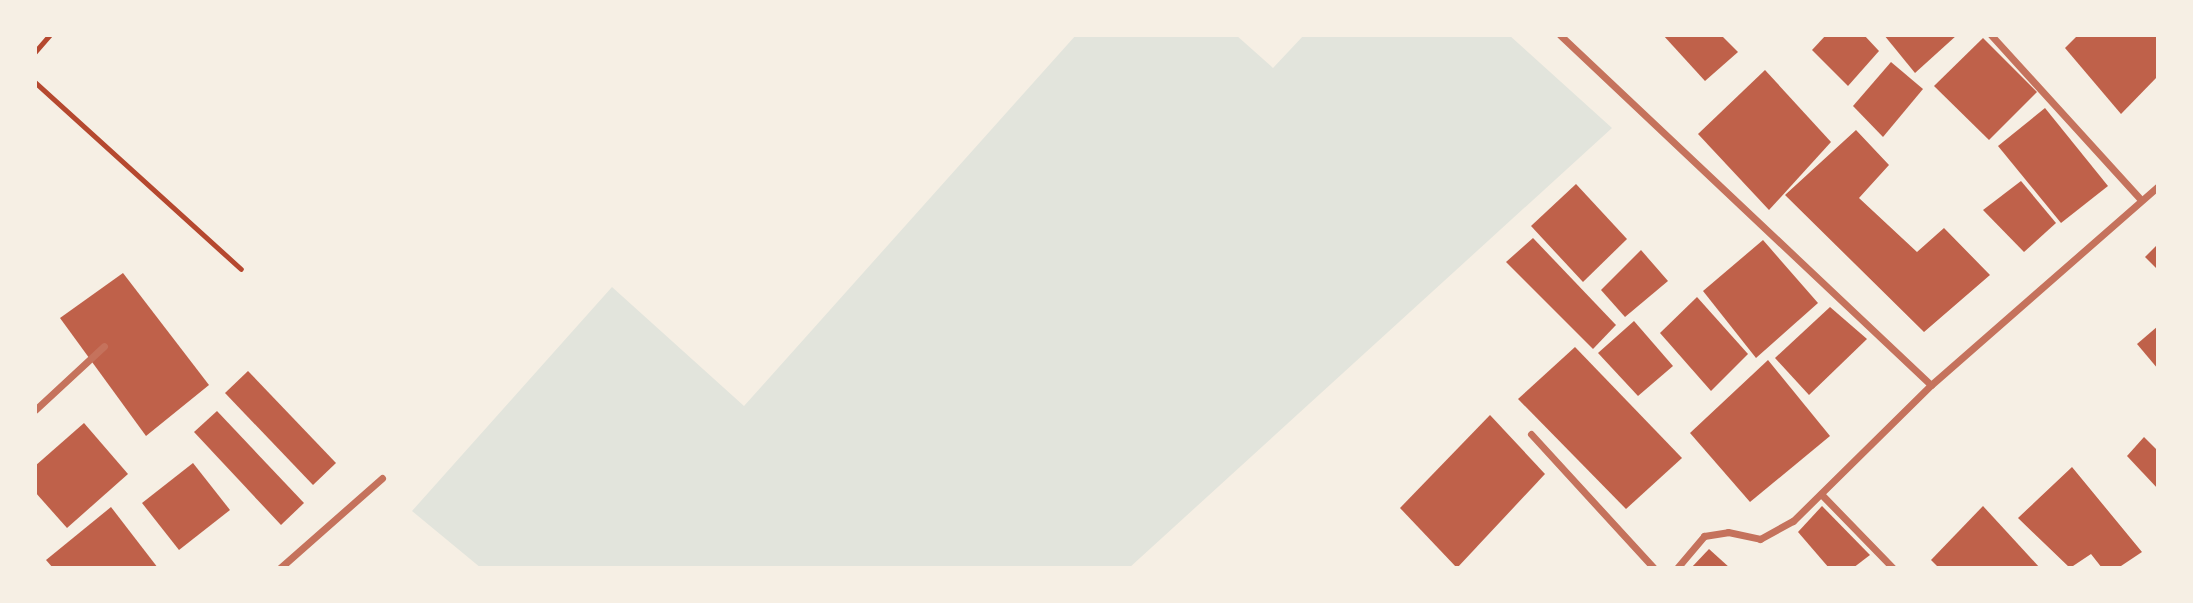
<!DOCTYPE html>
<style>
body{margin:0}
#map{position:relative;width:2193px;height:603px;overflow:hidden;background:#f6efe4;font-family:"Asap Condensed",sans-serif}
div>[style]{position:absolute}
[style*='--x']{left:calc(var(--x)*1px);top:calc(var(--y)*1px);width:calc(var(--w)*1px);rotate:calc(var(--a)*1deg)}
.green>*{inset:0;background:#e2e4dc}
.building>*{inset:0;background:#bf614a}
.path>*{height:4.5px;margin:-2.25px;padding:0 2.25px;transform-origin:2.25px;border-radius:2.25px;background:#b5482f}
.minor>*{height:7px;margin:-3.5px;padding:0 3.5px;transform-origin:3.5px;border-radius:3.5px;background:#c5725c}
span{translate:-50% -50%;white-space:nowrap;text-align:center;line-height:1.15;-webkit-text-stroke:7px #f6efe4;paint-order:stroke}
.frame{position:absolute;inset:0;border:37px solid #f6efe4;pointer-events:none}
</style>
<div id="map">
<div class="green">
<i style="clip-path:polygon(1076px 35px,1236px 35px,1273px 68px,1304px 35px,1509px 35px,1612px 128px,1129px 568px,481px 568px,412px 511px,612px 287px,744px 406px)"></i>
</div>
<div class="building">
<i style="clip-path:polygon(1663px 35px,1721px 35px,1738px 52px,1705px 81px)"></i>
<i style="clip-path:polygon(1826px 35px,1864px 35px,1879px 51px,1848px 86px,1812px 50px)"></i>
<i style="clip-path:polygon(1884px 35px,1957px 35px,1915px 73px)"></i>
<i style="clip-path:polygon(2078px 35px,2158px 35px,2158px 76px,2121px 114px,2065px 48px)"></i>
<i style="clip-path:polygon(1983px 38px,2037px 92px,1989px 140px,1934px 86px)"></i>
<i style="clip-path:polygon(1891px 62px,1923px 89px,1883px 137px,1853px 106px)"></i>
<i style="clip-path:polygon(1765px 70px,1831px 142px,1769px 210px,1698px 134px)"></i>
<i style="clip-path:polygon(2045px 108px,2108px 186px,2061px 223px,1998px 146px)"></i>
<i style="clip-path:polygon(1856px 130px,1889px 165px,1859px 198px,1917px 252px,1944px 228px,1990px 275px,1924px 332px,1785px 195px)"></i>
<i style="clip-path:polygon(2021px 181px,2056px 223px,2024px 252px,1983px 210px)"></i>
<i style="clip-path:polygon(1576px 184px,1627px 239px,1583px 282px,1531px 226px)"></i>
<i style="clip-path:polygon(1533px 238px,1616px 325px,1593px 349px,1506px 262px)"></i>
<i style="clip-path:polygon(1763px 240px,1818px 303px,1756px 358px,1703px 291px)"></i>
<i style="clip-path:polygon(2158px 244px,2158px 270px,2145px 257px)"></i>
<i style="clip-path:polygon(1641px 250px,1668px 281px,1625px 317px,1601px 290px)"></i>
<i style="clip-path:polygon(123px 273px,209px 385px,146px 436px,60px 318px)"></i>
<i style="clip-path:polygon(1697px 297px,1748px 354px,1711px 391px,1660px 333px)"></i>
<i style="clip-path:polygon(1830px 307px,1867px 339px,1809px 395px,1775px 358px)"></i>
<i style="clip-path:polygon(1634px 321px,1673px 366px,1638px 396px,1598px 353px)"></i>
<i style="clip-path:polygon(2158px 326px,2158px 369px,2137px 344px)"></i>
<i style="clip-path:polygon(1575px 347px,1682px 458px,1626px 509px,1518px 399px)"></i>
<i style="clip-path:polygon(1768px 360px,1830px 436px,1750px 502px,1690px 433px)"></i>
<i style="clip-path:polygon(248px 371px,336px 463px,313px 485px,225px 393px)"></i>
<i style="clip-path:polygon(217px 411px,304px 503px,281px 525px,194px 432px)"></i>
<i style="clip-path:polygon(1490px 415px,1545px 474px,1457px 568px,1400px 508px)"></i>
<i style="clip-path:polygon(84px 423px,128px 474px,67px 528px,35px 492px,35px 466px)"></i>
<i style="clip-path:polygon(2144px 437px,2158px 451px,2158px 489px,2127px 456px)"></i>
<i style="clip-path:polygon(193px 463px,230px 510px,179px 550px,142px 503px)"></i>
<i style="clip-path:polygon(2072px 467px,2142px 552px,2118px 568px,2102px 568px,2091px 554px,2070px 568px,2018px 518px)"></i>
<i style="clip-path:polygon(1822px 506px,1870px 555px,1853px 568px,1829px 568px,1798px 532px)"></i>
<i style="clip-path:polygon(1983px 506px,2040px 568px,1939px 568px,1931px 560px)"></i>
<i style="clip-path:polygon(111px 507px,158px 568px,53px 568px,46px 560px)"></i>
<i style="clip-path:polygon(1709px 549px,1730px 568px,1691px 568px)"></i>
</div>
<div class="path">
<i style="--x:35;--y:52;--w:23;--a:-49"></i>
<i style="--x:35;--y:82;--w:278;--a:42.2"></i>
</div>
<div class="minor">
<i style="--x:1560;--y:35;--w:510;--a:43.33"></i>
<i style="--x:1991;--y:35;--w:223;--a:47.7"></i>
<i style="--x:35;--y:410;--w:94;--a:-42.8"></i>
<i style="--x:1531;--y:434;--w:182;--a:47.5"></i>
<i style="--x:1821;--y:494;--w:103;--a:45.8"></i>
<i style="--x:280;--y:568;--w:136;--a:-41.4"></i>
<i style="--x:1677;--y:568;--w:42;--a:-49.8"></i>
<i style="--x:1704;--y:536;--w:24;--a:-9"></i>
<i style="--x:1728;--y:532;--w:33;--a:12"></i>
<i style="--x:1760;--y:539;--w:38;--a:-29"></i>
<i style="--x:1793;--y:521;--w:194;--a:-44.6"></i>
<i style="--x:1931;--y:385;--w:302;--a:-41.2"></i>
</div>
<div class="frame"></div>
</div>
